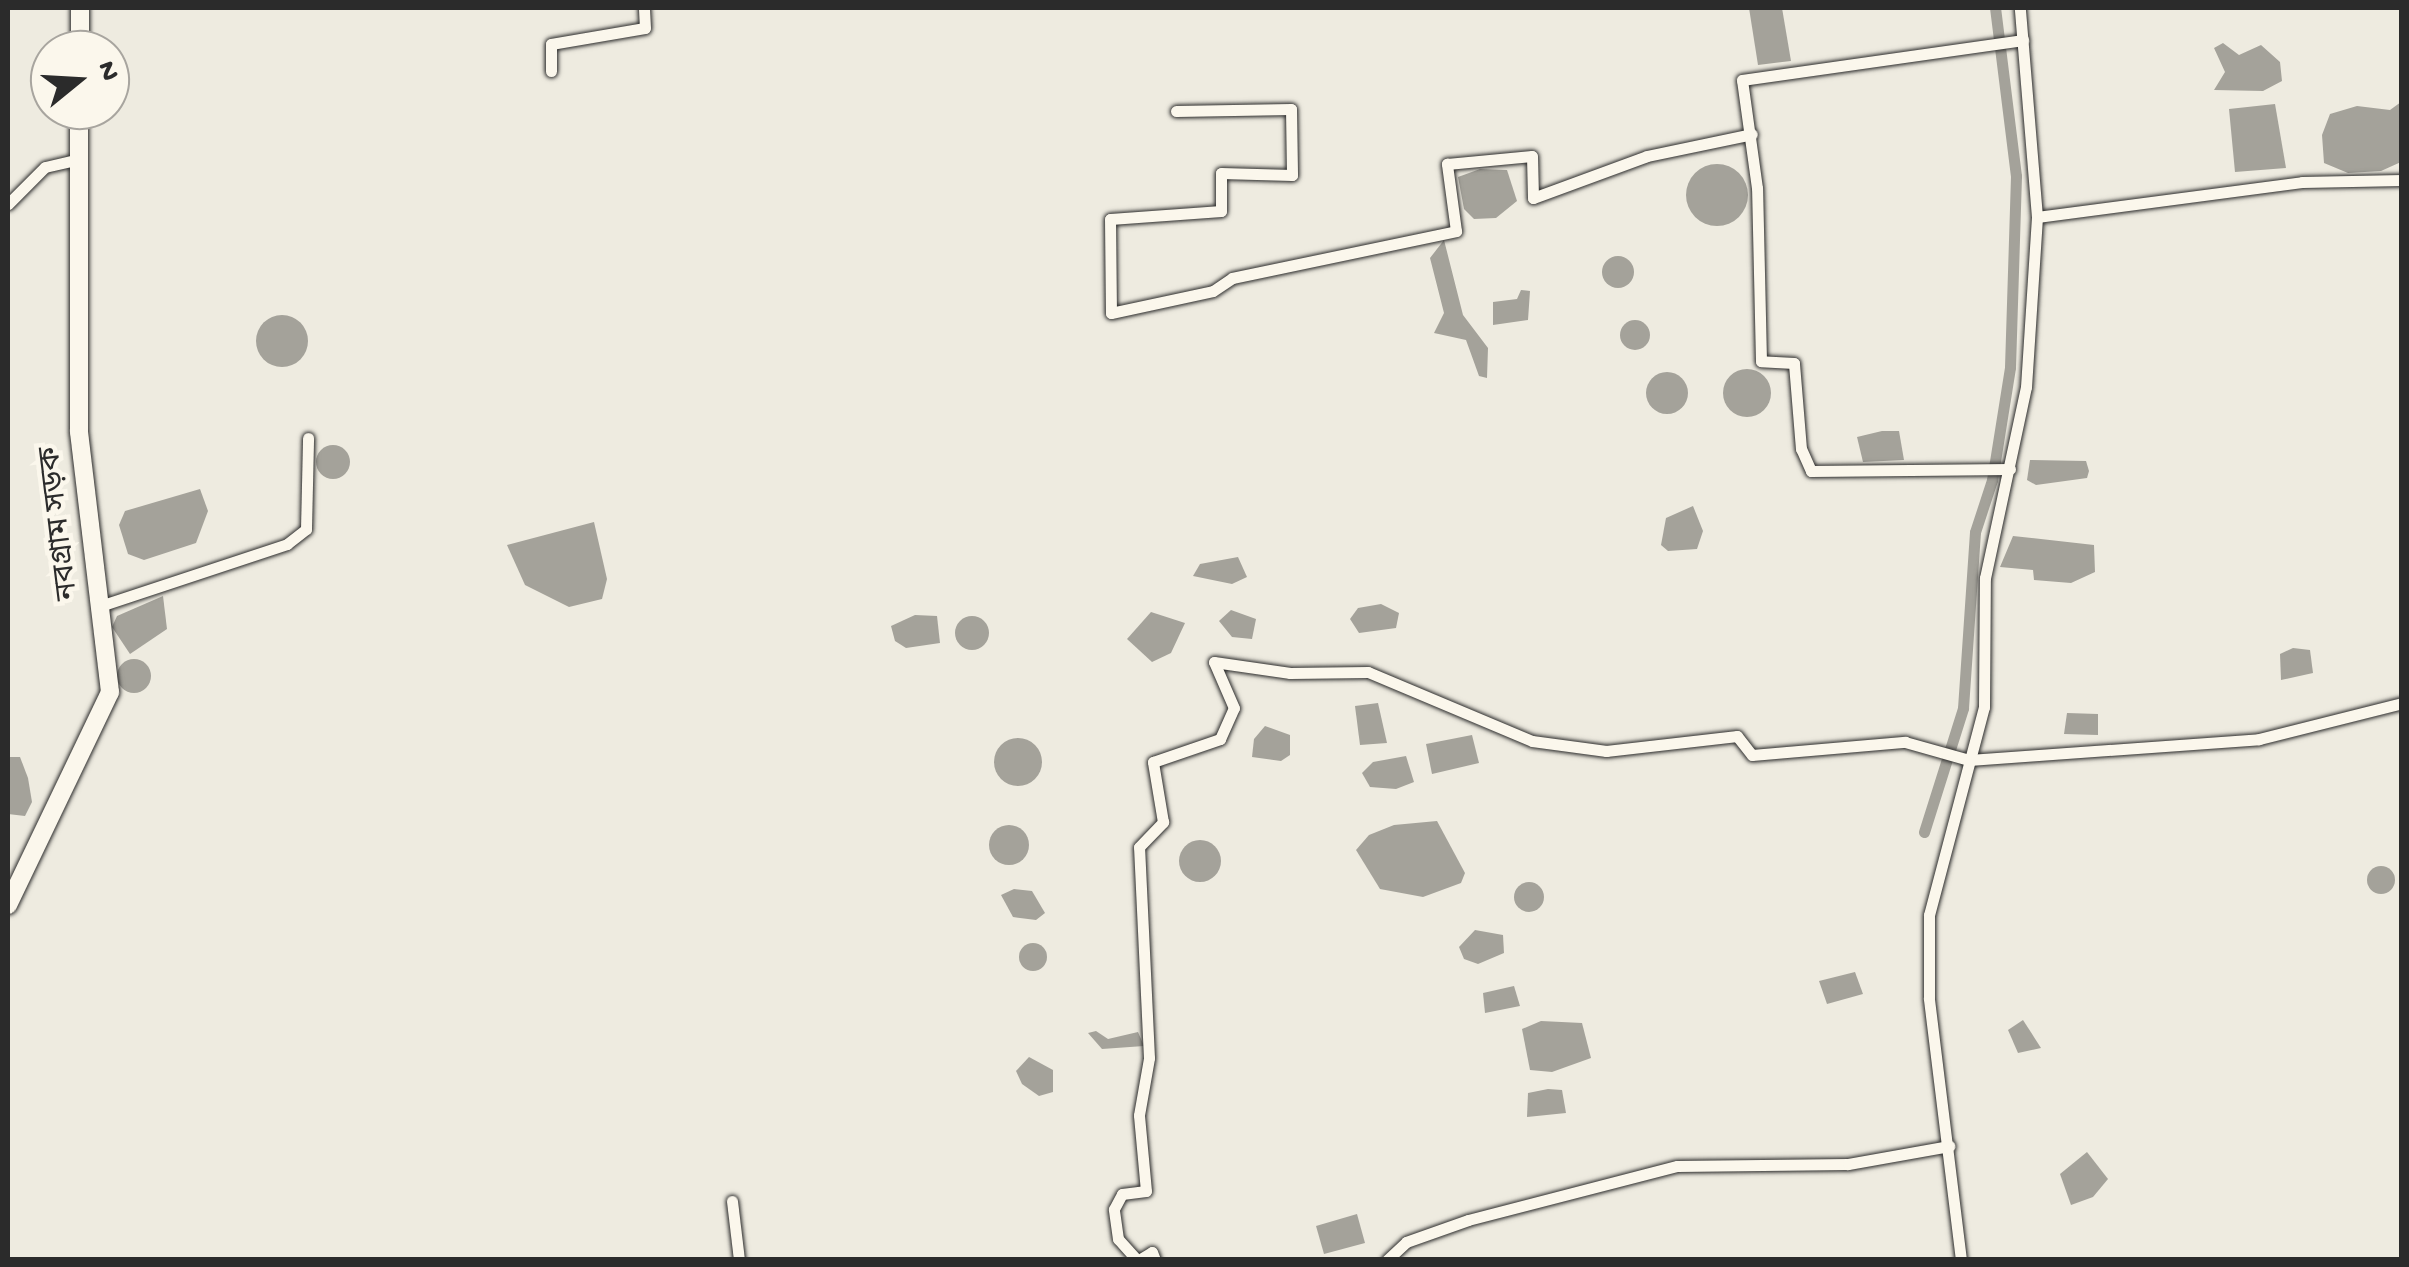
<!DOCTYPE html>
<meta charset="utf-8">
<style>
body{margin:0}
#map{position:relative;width:2409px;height:1267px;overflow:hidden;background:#eeebe0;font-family:"Gochi Hand","Noto Sans Bengali",sans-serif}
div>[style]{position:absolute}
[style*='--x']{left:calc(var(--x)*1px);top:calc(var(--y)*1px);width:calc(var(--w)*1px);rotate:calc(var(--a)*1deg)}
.water>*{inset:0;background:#a4a29a}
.round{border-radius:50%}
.canal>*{height:11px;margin:-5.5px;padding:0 5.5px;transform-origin:5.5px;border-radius:5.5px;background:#a4a29a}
.roads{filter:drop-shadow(0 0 2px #2b2b2b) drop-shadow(0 0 2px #2b2b2b)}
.minor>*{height:11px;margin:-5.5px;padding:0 5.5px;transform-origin:5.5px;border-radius:5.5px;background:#fbf7ec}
.secondary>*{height:18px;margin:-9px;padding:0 9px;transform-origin:9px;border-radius:9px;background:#fbf7ec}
span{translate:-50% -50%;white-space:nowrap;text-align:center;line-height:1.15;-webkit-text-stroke:9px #fbf7ec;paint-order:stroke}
.street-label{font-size:30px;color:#2b2b2b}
.frame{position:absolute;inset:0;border:10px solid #2b2b2b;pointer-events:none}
.north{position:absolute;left:30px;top:30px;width:100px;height:100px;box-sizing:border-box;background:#fbf7ec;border:2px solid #a8a59f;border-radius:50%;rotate:72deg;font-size:28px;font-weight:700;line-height:40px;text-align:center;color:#2b2b2b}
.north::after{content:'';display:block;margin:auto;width:35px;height:45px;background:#2b2b2b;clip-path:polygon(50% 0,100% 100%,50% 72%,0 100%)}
</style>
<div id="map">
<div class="water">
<i style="clip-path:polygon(1749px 8px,1782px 8px,1791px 61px,1758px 65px)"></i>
<i style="clip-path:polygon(2223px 43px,2239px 55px,2261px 45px,2280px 62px,2282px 81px,2263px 91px,2214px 90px,2225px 72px,2214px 48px)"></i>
<i style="clip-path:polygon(2401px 102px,2401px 162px,2381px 171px,2348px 173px,2324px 163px,2322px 135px,2330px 114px,2357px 106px,2390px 110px)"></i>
<i style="clip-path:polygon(2275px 104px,2286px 168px,2235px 172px,2229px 109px)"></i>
<i class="round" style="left:1686px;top:164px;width:62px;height:62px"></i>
<i style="clip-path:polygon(1480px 169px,1507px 170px,1517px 201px,1496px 218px,1474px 219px,1464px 209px,1458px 177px)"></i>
<i style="clip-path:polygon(1444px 240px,1463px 315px,1488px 348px,1487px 378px,1479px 376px,1466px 340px,1434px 333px,1444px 313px,1430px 258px)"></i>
<i class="round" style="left:1602px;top:256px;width:32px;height:32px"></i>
<i style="clip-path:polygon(1521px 290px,1530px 291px,1528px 320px,1493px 325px,1493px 302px,1517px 299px)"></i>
<i class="round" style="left:256px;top:315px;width:52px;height:52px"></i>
<i class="round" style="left:1620px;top:320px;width:30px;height:30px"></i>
<i class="round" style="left:1723px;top:369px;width:48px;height:48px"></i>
<i class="round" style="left:1646px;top:372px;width:42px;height:42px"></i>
<i style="clip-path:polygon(1882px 431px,1899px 431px,1904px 460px,1863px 462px,1857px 437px)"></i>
<i class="round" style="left:316px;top:445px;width:34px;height:34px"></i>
<i style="clip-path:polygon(2030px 460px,2086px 461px,2089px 471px,2087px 478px,2036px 485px,2027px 480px)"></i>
<i style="clip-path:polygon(200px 489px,208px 511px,196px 543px,144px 560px,128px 554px,119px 525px,125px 511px)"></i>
<i style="clip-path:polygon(1693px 506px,1703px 531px,1697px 549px,1668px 551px,1661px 545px,1666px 518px)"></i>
<i style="clip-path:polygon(594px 522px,607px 579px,602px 599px,569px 607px,525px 585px,507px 545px)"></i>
<i style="clip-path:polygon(2013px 536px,2094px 545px,2095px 572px,2071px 583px,2034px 580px,2033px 570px,2000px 567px)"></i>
<i style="clip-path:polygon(1238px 557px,1247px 577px,1232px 584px,1193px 576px,1200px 564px)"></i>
<i style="clip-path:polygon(163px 596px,167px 629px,130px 654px,112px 627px,117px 616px)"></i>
<i style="clip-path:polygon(1381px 604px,1399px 613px,1396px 628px,1359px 633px,1350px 619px,1358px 608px)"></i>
<i style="clip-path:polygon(1231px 610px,1256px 619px,1252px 639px,1232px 637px,1219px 621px)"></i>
<i style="clip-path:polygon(1151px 612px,1185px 623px,1171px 653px,1152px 662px,1127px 639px)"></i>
<i style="clip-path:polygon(915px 615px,937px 616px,940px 643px,906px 648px,895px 641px,891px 626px)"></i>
<i class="round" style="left:955px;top:616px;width:34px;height:34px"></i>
<i style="clip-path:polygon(2293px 648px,2310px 650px,2313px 673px,2281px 680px,2280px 654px)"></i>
<i class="round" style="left:117px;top:659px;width:34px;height:34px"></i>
<i style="clip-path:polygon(1378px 703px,1387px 743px,1360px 745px,1355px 706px)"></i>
<i style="clip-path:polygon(2067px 713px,2098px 714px,2098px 735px,2064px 734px)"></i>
<i style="clip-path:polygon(1265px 726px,1290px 735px,1290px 755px,1281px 761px,1252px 757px,1254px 739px)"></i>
<i style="clip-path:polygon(1472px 735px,1479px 763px,1432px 774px,1426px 744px)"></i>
<i class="round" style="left:994px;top:738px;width:48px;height:48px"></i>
<i style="clip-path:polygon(1406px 756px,1414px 782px,1396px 789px,1370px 787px,1362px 773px,1373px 762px)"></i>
<i style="clip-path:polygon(8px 757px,20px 757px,28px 778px,32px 802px,25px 816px,8px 814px)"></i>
<i style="clip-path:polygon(1437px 821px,1465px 873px,1461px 883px,1423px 897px,1380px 889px,1356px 850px,1369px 835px,1394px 825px)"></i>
<i class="round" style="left:989px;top:825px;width:40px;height:40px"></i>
<i class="round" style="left:1179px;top:840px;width:42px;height:42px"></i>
<i class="round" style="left:2367px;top:866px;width:28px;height:28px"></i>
<i class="round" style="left:1514px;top:882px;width:30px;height:30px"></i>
<i style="clip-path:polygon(1014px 889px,1032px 891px,1045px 913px,1036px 920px,1013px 917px,1001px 895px)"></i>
<i style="clip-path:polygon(1475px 930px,1503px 935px,1504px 953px,1478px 964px,1464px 959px,1459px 947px)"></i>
<i class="round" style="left:1019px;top:943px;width:28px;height:28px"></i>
<i style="clip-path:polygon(1855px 972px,1863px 994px,1827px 1004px,1819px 981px)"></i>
<i style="clip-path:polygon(1514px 986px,1520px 1006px,1485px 1013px,1483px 993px)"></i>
<i style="clip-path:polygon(2023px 1020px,2041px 1048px,2018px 1053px,2008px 1030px)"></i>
<i style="clip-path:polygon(1541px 1021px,1582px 1023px,1591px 1058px,1552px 1072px,1530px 1070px,1522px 1029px)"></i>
<i style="clip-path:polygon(1096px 1031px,1108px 1039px,1138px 1032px,1144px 1046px,1102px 1049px,1088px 1033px)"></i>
<i style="clip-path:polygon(1029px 1057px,1053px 1070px,1053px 1092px,1039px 1096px,1022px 1084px,1016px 1071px)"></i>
<i style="clip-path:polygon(1548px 1089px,1562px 1090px,1566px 1113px,1527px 1117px,1528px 1093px)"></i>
<i style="clip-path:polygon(2087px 1152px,2108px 1179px,2093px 1197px,2071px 1205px,2060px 1174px)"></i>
<i style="clip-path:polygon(1357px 1214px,1365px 1243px,1324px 1254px,1316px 1226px)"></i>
</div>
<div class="canal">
<i style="--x:1924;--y:832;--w:130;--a:-72.5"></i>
<i style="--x:1963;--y:708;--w:176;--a:-86.1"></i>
<i style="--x:1975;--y:532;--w:55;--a:-71.9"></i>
<i style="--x:1992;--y:480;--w:114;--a:-80.9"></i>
<i style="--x:2010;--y:367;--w:191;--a:-88.2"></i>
<i style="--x:2016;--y:176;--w:169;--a:-97.1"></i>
</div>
<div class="roads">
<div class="minor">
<i style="--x:551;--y:71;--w:27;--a:-90"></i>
<i style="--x:551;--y:44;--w:95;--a:-9.7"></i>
<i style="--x:645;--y:28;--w:20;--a:-93"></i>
<i style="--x:1176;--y:111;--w:115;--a:-1"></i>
<i style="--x:1291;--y:109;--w:66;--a:89.1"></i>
<i style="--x:1292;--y:175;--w:71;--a:-178.4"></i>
<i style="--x:1221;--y:173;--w:38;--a:90"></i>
<i style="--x:1221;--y:211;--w:111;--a:175.9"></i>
<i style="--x:1110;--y:219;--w:94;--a:89.4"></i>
<i style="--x:1111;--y:313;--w:104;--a:-12.2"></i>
<i style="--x:1213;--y:291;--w:23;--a:-34"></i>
<i style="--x:1232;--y:278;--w:229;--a:-11.8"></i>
<i style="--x:1456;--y:231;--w:68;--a:-97.7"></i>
<i style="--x:1447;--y:164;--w:85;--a:-5.4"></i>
<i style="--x:1532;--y:156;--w:42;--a:88.6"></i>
<i style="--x:1533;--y:198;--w:121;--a:-20.2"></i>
<i style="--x:1647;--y:156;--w:107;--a:-11.8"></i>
<i style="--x:8;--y:204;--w:52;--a:-45"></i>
<i style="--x:45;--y:167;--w:35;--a:-13"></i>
<i style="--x:2037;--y:217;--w:267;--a:-7.5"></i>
<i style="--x:2302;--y:182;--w:100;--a:-1.1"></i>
<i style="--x:2010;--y:469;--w:199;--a:179.4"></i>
<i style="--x:1811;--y:471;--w:24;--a:-114"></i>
<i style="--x:1801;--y:449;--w:86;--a:-94.7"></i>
<i style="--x:1794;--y:363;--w:33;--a:-177"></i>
<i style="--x:1761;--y:361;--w:173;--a:-91.3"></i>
<i style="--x:1757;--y:188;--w:109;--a:-97.9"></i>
<i style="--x:1742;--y:80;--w:284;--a:-8.1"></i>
<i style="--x:100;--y:606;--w:197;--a:-18.3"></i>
<i style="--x:287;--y:544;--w:24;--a:-38"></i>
<i style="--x:306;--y:529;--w:91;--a:-88.7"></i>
<i style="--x:732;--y:1201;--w:59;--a:83.2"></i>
<i style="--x:1137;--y:1260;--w:28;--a:-132"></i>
<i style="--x:1118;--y:1239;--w:30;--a:-98"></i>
<i style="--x:1114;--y:1209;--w:17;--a:-62"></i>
<i style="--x:1122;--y:1194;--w:24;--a:-7"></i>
<i style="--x:1146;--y:1191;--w:76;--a:-95.3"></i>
<i style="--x:1139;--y:1115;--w:58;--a:-80"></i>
<i style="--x:1149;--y:1058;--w:211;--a:-92.7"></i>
<i style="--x:1139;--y:847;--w:35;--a:-46"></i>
<i style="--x:1163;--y:822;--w:61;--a:-99.5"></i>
<i style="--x:1153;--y:762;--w:71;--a:-18.9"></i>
<i style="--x:1220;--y:739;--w:34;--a:-66"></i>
<i style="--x:1234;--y:708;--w:50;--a:-113.5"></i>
<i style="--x:1214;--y:662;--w:77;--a:8.2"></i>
<i style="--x:1290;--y:673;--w:78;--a:-0.7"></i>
<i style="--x:1368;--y:672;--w:178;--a:22.8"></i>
<i style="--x:1532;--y:741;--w:75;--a:7.7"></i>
<i style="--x:1606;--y:751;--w:132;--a:-6.5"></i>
<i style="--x:1737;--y:736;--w:24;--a:52"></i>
<i style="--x:1752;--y:755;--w:154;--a:-4.9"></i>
<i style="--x:1905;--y:742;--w:66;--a:15.7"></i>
<i style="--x:1969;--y:760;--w:291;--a:-4.1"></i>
<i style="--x:2259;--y:739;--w:147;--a:-14.1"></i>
<i style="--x:1139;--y:1260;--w:15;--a:-32"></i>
<i style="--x:1152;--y:1252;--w:9;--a:69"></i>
<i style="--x:1387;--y:1260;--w:26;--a:-43"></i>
<i style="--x:1406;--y:1242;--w:66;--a:-19.5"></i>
<i style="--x:1468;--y:1220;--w:216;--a:-14.5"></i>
<i style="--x:1677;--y:1166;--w:171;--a:-0.7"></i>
<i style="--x:1848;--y:1164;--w:103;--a:-10.1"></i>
<i style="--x:1961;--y:1260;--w:264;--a:-97"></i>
<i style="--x:1929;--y:998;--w:83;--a:-90"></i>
<i style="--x:1929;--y:915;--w:215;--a:-75.2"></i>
<i style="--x:1984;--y:707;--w:129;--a:-89.6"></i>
<i style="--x:1985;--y:578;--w:195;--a:-77.9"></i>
<i style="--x:2026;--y:387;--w:170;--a:-86.3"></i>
<i style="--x:2037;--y:217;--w:210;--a:-94.7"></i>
</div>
<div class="secondary">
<i style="--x:80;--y:50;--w:42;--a:-90"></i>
<i style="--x:8;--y:905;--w:236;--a:-64.4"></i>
<i style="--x:110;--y:692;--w:262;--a:-96.8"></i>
<i style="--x:79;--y:432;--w:322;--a:-90"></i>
</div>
</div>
<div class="street-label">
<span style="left:62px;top:523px;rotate:-97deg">নবগ্রাম সড়ক</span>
</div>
<div class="frame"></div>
<div class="north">N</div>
</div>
